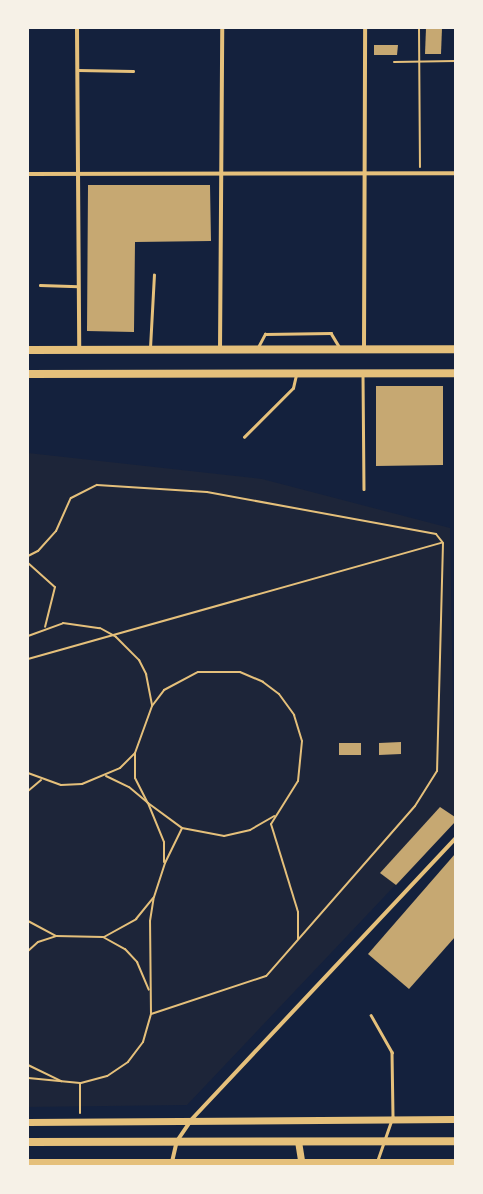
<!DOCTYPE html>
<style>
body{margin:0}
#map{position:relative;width:483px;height:1194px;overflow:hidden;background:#14213d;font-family:Georgia,serif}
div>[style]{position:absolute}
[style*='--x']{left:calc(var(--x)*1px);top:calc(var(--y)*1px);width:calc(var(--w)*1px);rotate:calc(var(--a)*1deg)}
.green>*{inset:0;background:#1d2539}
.building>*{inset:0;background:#c6a872}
.path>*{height:2px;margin:-1px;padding:0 1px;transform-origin:1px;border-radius:1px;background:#e5c07b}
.service>*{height:2.5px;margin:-1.25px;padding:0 1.25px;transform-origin:1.25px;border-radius:1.25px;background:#e5c07b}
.minor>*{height:4px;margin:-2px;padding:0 2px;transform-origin:2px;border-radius:2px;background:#e5c07b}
.secondary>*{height:7px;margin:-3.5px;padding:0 3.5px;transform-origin:3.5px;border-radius:3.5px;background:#e5c07b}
.primary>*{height:8px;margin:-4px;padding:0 4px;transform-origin:4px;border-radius:4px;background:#e5c07b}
span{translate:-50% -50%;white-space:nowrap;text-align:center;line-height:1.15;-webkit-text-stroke:4px #f6f1e7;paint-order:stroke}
.frame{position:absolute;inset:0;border:29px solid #f6f1e7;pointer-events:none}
</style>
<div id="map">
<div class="green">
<i style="clip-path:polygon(28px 453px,262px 479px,450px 528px,455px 822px,187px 1105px,28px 1107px)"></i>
</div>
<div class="building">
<i style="clip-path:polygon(426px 28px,442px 28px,441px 54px,425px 54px)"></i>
<i style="clip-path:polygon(374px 45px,398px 45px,397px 55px,374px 55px)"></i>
<i style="clip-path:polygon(88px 185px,210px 185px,211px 241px,135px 242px,134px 332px,87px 331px)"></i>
<i style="clip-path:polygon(376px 386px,443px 386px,443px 465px,376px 466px)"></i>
<i style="clip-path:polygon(401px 742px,401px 754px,379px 755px,379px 743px)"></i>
<i style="clip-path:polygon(339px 743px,361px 743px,361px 755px,339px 755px)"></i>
<i style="clip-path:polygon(440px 807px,455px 817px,455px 822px,396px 885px,380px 873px)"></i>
<i style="clip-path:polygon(455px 854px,455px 937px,409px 989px,368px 954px)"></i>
</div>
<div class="path">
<i style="--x:419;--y:28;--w:139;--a:89.6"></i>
<i style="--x:394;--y:62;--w:61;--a:-0.9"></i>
<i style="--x:28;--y:556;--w:11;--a:-27"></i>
<i style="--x:38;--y:551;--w:27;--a:-48"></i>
<i style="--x:56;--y:531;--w:36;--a:-66"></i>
<i style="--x:71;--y:498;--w:29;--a:-27"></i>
<i style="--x:97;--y:485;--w:110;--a:3.6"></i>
<i style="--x:207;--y:492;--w:233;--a:10.4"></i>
<i style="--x:436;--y:534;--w:11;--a:52"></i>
<i style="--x:443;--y:543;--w:228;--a:91.5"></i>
<i style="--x:437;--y:771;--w:41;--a:122.2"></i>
<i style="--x:415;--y:806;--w:226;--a:131.2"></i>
<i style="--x:266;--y:976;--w:121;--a:161.7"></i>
<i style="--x:151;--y:1014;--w:29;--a:106"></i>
<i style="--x:143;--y:1042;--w:25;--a:127"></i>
<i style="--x:128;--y:1062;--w:25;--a:146"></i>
<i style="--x:107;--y:1076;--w:28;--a:165"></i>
<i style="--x:80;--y:1083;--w:52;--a:-174.5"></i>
<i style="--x:28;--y:563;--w:36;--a:42"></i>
<i style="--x:55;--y:587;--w:41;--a:104"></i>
<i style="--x:28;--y:636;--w:37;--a:-20"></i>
<i style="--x:63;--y:623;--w:37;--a:8"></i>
<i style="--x:100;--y:628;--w:18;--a:29"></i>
<i style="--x:116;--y:637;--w:33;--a:45"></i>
<i style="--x:139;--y:660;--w:16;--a:63"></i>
<i style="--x:146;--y:674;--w:32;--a:79"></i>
<i style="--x:28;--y:659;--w:430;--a:-15.7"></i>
<i style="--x:135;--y:753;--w:25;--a:90"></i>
<i style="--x:135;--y:778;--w:28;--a:63"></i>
<i style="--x:148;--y:803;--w:42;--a:36.3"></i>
<i style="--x:182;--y:828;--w:43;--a:10.8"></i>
<i style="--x:224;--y:836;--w:27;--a:-13"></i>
<i style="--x:250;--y:830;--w:28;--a:-30"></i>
<i style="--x:28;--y:773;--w:35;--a:20"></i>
<i style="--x:61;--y:785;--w:21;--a:-3"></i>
<i style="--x:82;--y:784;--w:41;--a:-22.8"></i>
<i style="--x:120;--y:768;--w:21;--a:-45"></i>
<i style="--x:135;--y:753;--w:50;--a:-70.1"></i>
<i style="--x:152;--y:706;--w:20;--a:-53"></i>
<i style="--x:164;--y:690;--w:38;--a:-28"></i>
<i style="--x:198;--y:672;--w:42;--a:0"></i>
<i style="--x:240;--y:672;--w:25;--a:23"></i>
<i style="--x:263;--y:682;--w:20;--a:37"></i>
<i style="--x:279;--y:694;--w:26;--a:54"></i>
<i style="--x:294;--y:715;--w:27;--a:73"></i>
<i style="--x:302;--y:741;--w:40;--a:95.7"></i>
<i style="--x:298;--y:781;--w:51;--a:122.1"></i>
<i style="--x:271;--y:824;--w:92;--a:72.9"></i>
<i style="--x:298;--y:912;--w:27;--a:90"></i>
<i style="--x:106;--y:776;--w:25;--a:26"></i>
<i style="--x:129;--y:787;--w:25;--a:40"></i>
<i style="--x:148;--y:803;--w:42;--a:67.7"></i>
<i style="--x:164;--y:842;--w:20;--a:90"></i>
<i style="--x:28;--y:791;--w:17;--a:-40"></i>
<i style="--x:28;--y:921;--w:32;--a:28"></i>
<i style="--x:104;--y:937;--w:37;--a:-29"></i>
<i style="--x:136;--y:919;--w:27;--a:-51"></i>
<i style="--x:28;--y:951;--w:13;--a:-42"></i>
<i style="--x:38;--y:942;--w:19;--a:-18"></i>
<i style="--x:56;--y:936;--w:47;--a:1.2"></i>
<i style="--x:103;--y:937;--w:25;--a:29"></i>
<i style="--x:125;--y:949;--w:18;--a:47"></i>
<i style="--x:137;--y:962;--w:30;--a:67"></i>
<i style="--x:151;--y:1014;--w:93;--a:-90.6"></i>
<i style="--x:150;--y:921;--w:24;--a:-81"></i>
<i style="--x:154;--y:897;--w:36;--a:-72"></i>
<i style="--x:165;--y:863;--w:39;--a:-64"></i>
<i style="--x:28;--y:1065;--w:37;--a:26"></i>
<i style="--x:80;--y:1113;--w:30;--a:-90"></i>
</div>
<div class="service">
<i style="--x:78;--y:70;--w:55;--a:1"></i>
<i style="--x:40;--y:285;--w:38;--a:2"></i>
<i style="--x:150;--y:348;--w:73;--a:-86.9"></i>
<i style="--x:257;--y:349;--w:17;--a:-62"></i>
<i style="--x:265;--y:334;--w:66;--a:-0.9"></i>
<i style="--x:331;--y:333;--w:17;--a:59"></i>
<i style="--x:363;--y:375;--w:114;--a:89.5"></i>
<i style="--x:244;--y:437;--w:69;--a:-45"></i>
<i style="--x:293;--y:388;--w:13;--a:-77"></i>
<i style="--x:371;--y:1015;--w:43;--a:60.4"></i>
<i style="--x:392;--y:1052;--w:65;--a:89.1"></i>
<i style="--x:393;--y:1117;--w:52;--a:109.1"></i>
</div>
<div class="minor">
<i style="--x:77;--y:28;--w:322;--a:89.6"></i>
<i style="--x:28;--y:174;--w:427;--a:-0.1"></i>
<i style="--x:220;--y:350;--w:322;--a:-89.6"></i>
<i style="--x:364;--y:350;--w:322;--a:-89.8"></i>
<i style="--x:172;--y:1162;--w:22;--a:-77"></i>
<i style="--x:177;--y:1141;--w:25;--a:-56"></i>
<i style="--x:191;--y:1120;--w:386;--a:-46.8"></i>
</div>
<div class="secondary">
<i style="--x:28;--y:1122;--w:427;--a:-0.4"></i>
<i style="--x:298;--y:1141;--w:20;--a:81"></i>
<i style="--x:28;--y:1162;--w:427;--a:0"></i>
</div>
<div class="primary">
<i style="--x:28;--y:350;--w:427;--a:-0.1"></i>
<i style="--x:28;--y:374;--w:427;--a:-0.1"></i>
<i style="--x:28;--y:1142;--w:427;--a:-0.1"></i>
</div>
<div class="frame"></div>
</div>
